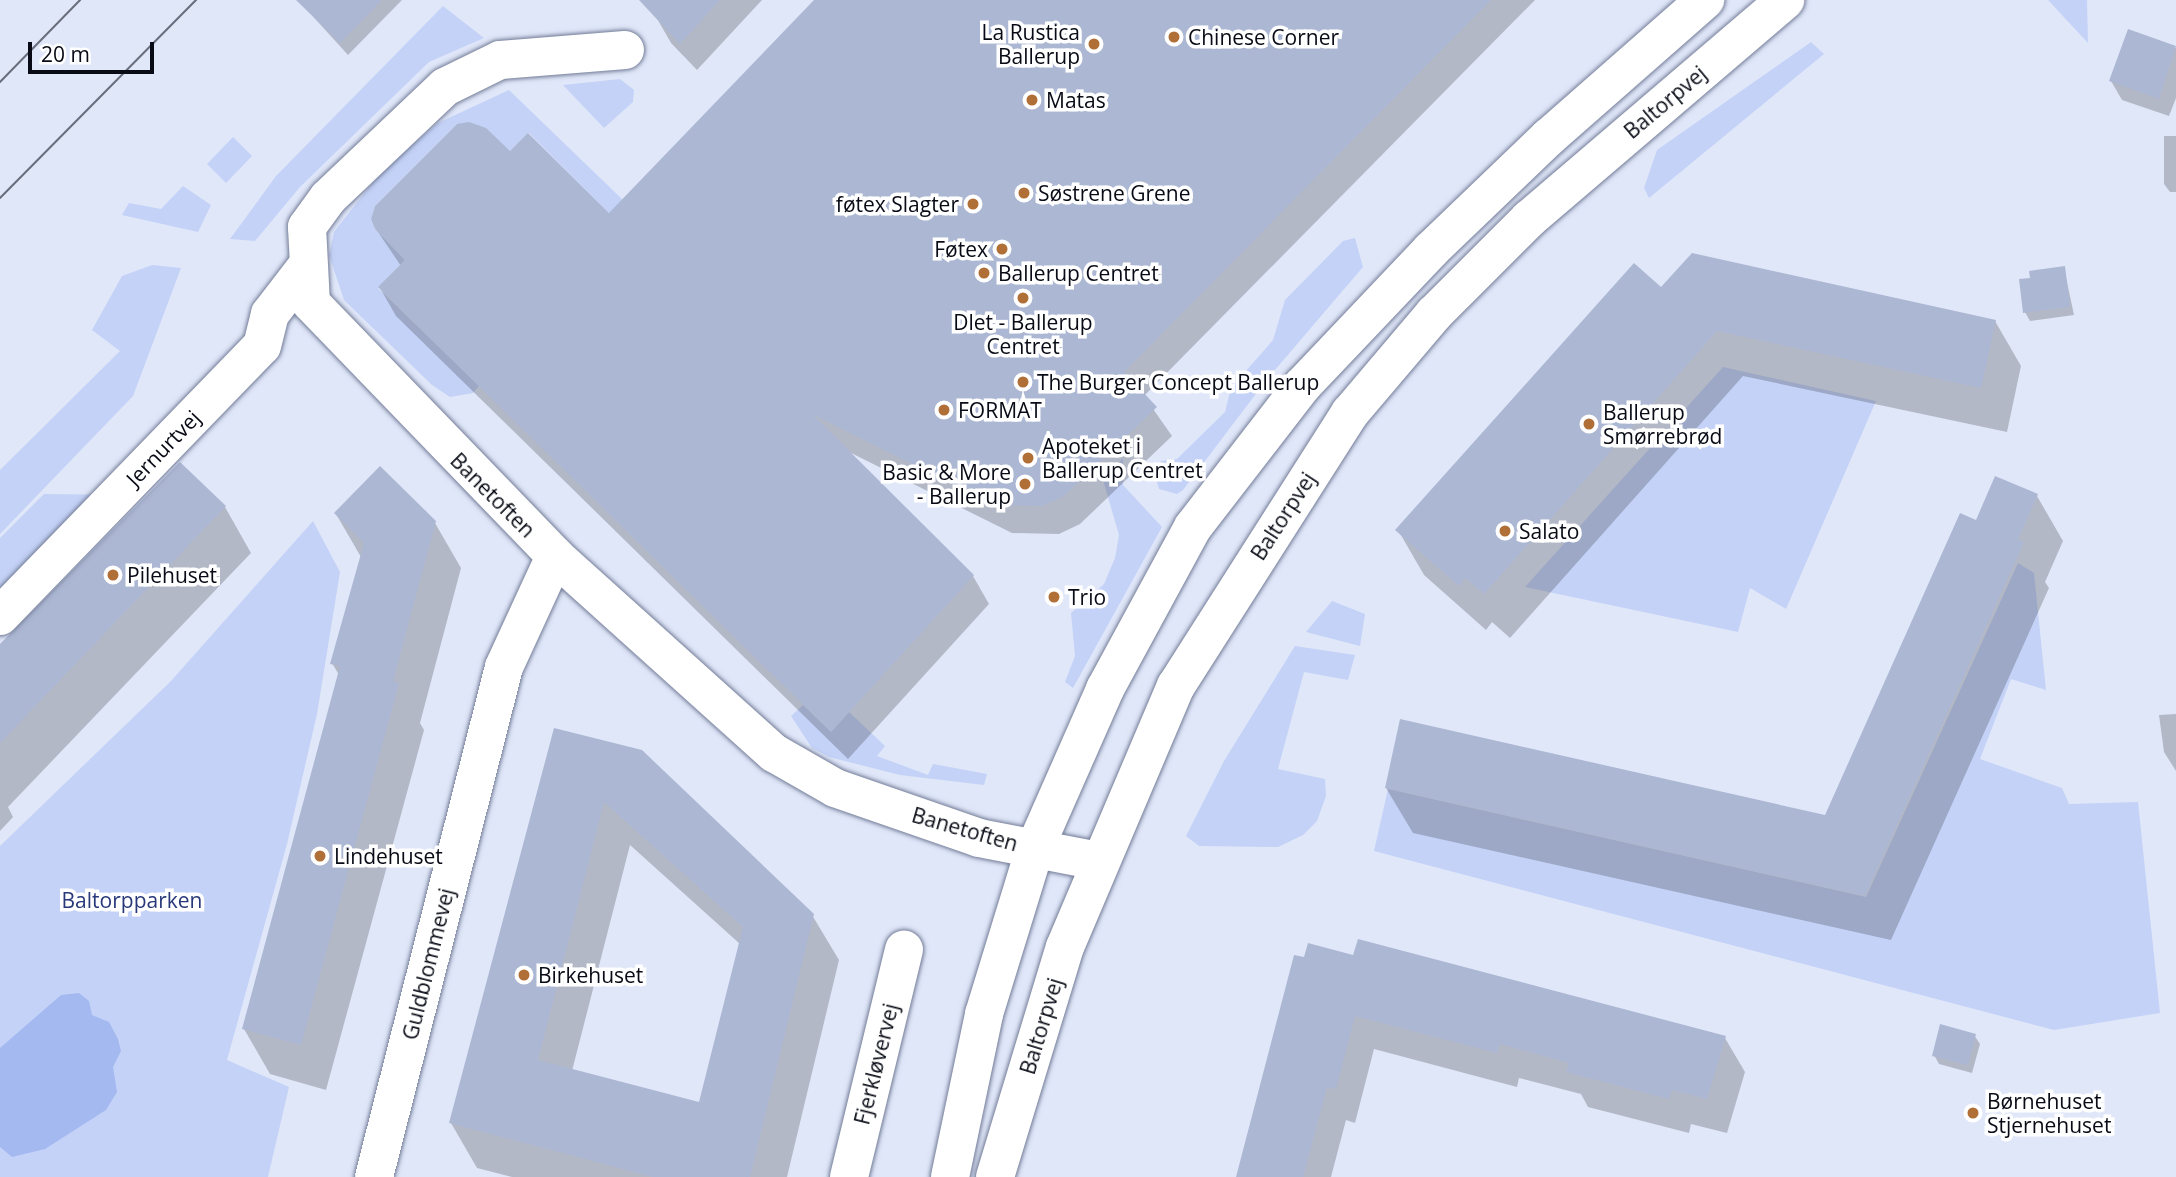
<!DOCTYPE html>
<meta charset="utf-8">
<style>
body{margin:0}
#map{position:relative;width:2176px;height:1177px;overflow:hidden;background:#e0e7f9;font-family:"Open Sans",sans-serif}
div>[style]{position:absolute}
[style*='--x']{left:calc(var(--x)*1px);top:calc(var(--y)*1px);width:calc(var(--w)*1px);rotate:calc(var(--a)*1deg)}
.green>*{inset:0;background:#c4d2f7}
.water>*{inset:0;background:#a5b9f1}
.shadow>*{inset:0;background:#0003}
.building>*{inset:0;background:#acb7d3}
.roads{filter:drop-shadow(0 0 2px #727c97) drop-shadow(0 0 2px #727c97)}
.minor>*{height:38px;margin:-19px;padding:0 19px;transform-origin:19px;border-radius:19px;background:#fff}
.tram>*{height:2px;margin:-1px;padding:0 1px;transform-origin:1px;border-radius:1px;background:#696e7c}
.dots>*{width:19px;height:19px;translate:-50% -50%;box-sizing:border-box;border:4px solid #fff;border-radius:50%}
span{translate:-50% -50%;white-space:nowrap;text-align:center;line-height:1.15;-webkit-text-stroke:7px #fff;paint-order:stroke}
.poi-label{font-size:21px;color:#080b15}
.right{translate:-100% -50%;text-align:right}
.left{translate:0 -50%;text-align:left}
.street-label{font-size:21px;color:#080b15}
.park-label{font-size:21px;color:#28397a}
.scale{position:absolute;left:28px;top:42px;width:126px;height:32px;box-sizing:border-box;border:4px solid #080b15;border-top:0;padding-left:9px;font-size:21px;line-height:24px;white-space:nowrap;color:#080b15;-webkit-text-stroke:5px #fff;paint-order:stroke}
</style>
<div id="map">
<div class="green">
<i style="clip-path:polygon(2048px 0,2087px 0,2088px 43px)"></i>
<i style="clip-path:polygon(443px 6px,484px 38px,429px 62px,300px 187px,255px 241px,230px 239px,276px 176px)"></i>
<i style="clip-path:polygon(1811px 42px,1824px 54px,1649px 198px,1644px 188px,1657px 150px)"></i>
<i style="clip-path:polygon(620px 79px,634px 90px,633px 102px,604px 128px,563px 85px)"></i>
<i style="clip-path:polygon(509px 90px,624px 201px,612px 216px,529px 133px,510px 151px,457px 124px,375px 206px,371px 219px,375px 229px,405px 260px,378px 288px,479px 386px,473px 393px,450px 397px,432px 385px,344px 300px,329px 255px,334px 232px,381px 172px,438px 123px)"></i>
<i style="clip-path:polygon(233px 137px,252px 156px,226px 183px,207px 164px)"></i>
<i style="clip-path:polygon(183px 186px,211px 205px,198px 232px,122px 215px,129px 203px,161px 209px)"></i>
<i style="clip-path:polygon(1355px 238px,1363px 267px,1268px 378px,1183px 490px,1177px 494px,1159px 489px,1154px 472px,1161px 461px,1177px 459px,1225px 412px,1231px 388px,1273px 340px,1285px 300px,1343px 241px)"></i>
<i style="clip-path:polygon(152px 265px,181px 268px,133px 396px,0 534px,0 470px,120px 351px,92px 330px,122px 276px)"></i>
<i style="clip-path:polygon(1723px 367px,1876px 401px,1786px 609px,1750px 588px,1738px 632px,1525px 587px)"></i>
<i style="clip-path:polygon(1123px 458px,1123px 485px,1162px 527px,1073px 688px,1065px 682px,1075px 656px,1071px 613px,1104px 584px,1115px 558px,1119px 535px,1103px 480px)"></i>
<i style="clip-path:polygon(44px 494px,124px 495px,0 607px,0 538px)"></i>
<i style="clip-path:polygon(313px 521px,340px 572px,317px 714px,287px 844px,227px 1060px,289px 1087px,268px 1177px,0 1177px,0 846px,171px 681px)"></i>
<i style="clip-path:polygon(2018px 563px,2034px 573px,2046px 690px,2011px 679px,1980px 759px,2062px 788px,2069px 804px,2138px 802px,2160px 1013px,2054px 1030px,1374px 851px,1388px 789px,1866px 897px)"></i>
<i style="clip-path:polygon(1332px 601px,1365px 614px,1360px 646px,1306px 632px)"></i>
<i style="clip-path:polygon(1295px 646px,1355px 655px,1348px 680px,1304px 672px,1278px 769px,1325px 779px,1326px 796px,1317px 821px,1303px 835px,1278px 847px,1199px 846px,1186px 836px,1224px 761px)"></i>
<i style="clip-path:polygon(803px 705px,831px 732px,849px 712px,885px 746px,877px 756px,928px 775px,933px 764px,987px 774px,984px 785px,900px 775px,829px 757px,812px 748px,791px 716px)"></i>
</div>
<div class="water">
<i style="clip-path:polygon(79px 993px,89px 1001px,92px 1015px,109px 1022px,118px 1039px,121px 1051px,113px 1067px,117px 1092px,106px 1110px,45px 1149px,12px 1157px,0 1147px,0 1048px,61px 995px)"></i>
</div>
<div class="shadow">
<i style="clip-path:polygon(298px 0,402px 0,348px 55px)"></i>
<i style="clip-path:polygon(668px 0,762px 0,697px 70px,671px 43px,655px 15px)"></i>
<i style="clip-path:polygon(816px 0,1535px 0,1144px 396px,1172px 436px,1080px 524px,1059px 534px,1012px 533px,847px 451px,973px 576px,989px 604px,848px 759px,396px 316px,380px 288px,401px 266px,376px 229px,510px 154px,609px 215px)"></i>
<i style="clip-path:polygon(2129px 31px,2176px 48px,2176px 98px,2169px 116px,2122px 100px,2111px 81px)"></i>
<i style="clip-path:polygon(2164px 136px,2176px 136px,2176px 192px,2170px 192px,2164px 184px)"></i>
<i style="clip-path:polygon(2064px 268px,2074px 315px,2030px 321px,2025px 312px)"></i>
<i style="clip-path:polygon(1661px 290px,1995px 321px,2021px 366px,2007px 432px,1743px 376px,1510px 638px,1492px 622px,1486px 630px,1424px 575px,1398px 530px)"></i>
<i style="clip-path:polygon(180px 464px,225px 507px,251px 553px,8px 807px,13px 817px,0 831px,0 648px)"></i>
<i style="clip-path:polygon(2037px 496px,2063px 541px,2045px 582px,2049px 588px,1891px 940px,1413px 833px,1386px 788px,1826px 817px,1977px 522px)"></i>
<i style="clip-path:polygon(336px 514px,435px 523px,461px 568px,420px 723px,424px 730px,326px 1090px,270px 1074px,244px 1029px,339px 675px,332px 663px,361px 557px)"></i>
<i style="clip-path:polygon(2176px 714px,2176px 771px,2164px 752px,2159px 715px)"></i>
<i style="clip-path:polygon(evenodd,555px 730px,812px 915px,839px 960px,787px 1177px,512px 1177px,477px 1168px,451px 1123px,555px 730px,630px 845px,740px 944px,701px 1104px,572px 1071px,630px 845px)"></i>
<i style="clip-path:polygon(1295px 957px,1725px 1038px,1745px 1072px,1727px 1133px,1691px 1124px,1689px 1133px,1588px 1107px,1581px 1094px,1519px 1078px,1517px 1087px,1374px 1049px,1355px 1123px,1346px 1120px,1331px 1177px,1237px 1177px)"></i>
<i style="clip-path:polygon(1974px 1035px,1980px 1044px,1972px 1073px,1939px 1064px,1934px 1055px)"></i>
</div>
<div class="building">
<i style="clip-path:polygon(296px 0,382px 0,340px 43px)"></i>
<i style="clip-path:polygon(639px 0,720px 0,680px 44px)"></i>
<i style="clip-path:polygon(814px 0,1491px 0,1124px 372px,1157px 407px,1064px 496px,1042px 506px,994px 505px,812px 414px,974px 575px,831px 732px,378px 287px,405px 260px,375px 229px,371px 219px,375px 206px,457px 124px,469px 122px,486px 128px,510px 151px,528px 133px,609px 213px)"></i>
<i style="clip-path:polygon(2128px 29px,2176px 46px,2159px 99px,2109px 81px)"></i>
<i style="clip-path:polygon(1692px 253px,1996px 320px,1981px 388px,1717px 331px,1484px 594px,1465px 578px,1459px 586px,1395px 530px,1634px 263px,1661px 287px)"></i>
<i style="clip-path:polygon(2065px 266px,2070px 307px,2023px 313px,2019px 279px,2030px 278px,2029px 271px)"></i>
<i style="clip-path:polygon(180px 462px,226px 506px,0 743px,0 644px)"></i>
<i style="clip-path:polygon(380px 466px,436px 521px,393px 681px,399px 683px,301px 1045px,242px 1029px,340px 666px,330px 664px,364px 543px,334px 513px)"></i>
<i style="clip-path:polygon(1995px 476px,2038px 494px,2018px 539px,2024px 542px,1865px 896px,1385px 788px,1400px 719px,1825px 815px,1960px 513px,1976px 520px)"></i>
<i style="clip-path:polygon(evenodd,554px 728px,642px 750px,814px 914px,750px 1177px,653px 1177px,449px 1123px,554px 728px,604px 802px,743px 927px,699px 1102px,538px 1060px,604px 802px)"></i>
<i style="clip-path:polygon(1358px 939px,1726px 1036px,1707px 1099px,1672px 1090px,1669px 1099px,1566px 1072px,1569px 1063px,1500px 1044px,1497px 1053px,1355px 1016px,1336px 1089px,1327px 1087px,1303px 1177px,1236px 1177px,1294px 955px,1304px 957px,1308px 943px,1353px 955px)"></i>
<i style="clip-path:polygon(1940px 1024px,1976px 1034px,1968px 1065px,1932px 1056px)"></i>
</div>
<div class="roads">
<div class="minor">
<i style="--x:625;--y:50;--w:125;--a:175.4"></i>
<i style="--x:500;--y:60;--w:61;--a:153.9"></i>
<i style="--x:445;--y:87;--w:161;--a:136.5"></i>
<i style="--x:328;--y:198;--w:36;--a:126"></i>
<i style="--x:307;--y:227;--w:76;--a:87"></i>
<i style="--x:311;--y:303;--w:351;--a:46"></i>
<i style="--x:555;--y:556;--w:295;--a:42"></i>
<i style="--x:774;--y:753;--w:70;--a:29.8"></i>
<i style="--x:835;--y:788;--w:152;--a:19.1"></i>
<i style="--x:979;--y:838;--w:121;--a:10.9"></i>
<i style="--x:0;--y:616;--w:376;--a:-45.9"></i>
<i style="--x:262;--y:346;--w:33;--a:-76"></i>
<i style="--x:270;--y:314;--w:61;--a:-52.4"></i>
<i style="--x:374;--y:1177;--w:526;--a:-75.7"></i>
<i style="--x:504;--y:667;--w:122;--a:-65.3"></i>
<i style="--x:849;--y:1177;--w:234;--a:-76.4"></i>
<i style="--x:950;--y:1177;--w:167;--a:-78.2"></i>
<i style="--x:984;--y:1014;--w:174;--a:-72.9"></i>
<i style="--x:1035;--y:848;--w:174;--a:-66.2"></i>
<i style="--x:1105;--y:689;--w:184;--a:-61.5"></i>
<i style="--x:1193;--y:527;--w:178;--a:-52.3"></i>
<i style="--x:1302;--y:386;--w:187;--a:-46.5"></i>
<i style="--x:1431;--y:250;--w:163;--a:-43.8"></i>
<i style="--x:1549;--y:137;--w:208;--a:-41.3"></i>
<i style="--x:995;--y:1177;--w:240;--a:-73.1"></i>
<i style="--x:1065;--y:947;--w:284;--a:-67"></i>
<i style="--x:1176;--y:686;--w:324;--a:-57.5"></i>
<i style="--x:1350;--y:413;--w:130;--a:-49.7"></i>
<i style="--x:1434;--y:314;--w:134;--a:-45"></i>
<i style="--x:1529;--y:219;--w:337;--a:-40.5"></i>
</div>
</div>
<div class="tram">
<i style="--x:0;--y:82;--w:115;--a:-45.7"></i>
<i style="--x:0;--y:198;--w:279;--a:-45.3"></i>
</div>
<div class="dots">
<i style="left:1174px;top:37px;background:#af6f37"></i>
<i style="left:1094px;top:44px;background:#af6f37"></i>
<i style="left:1032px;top:100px;background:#af6f37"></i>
<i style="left:1024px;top:193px;background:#af6f37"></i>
<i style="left:973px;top:204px;background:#af6f37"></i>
<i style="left:1002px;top:249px;background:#af6f37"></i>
<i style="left:984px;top:273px;background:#af6f37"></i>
<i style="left:1023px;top:298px;background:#af6f37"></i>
<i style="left:1023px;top:382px;background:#af6f37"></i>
<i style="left:944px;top:410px;background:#af6f37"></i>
<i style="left:1589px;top:424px;background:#af6f37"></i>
<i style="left:1028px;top:458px;background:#af6f37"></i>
<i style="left:1025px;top:484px;background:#af6f37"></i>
<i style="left:1505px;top:531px;background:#af6f37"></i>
<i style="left:113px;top:575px;background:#af6f37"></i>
<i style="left:1054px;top:597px;background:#af6f37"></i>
<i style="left:320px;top:856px;background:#af6f37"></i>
<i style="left:524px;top:975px;background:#af6f37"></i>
<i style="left:1973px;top:1113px;background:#af6f37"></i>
</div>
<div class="poi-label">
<span class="right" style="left:1080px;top:44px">La Rustica<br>Ballerup</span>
<span class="left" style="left:1188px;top:37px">Chinese Corner</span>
<span class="left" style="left:1046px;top:100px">Matas</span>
<span class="left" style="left:1038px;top:193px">Søstrene Grene</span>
<span class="right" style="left:959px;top:204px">føtex Slagter</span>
<span class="right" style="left:988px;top:249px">Føtex</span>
<span class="left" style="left:998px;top:273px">Ballerup Centret</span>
<span style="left:1023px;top:334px">Dlet - Ballerup<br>Centret</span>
<span class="left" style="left:1037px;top:382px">The Burger Concept Ballerup</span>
<span class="left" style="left:958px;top:410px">FORMAT</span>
<span class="left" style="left:1603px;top:424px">Ballerup<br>Smørrebrød</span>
<span class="left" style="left:1042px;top:458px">Apoteket i<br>Ballerup Centret</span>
<span class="right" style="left:1011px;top:484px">Basic &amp; More<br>- Ballerup</span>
<span class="left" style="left:1519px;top:531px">Salato</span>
<span class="left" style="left:127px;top:575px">Pilehuset</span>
<span class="left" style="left:1068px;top:597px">Trio</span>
<span class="left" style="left:334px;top:856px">Lindehuset</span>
<span class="left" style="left:538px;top:975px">Birkehuset</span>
<span class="left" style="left:1987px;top:1113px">Børnehuset<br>Stjernehuset</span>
</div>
<div class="street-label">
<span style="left:1665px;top:102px;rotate:-40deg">Baltorpvej</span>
<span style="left:163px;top:448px;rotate:-46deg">Jernurtvej</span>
<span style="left:493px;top:495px;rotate:45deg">Banetoften</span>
<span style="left:1283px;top:516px;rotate:-57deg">Baltorpvej</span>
<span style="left:965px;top:829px;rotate:16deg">Banetoften</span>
<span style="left:428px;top:964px;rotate:-76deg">Guldblommevej</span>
<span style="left:1041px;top:1026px;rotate:-73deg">Baltorpvej</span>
<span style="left:876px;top:1064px;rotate:-76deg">Fjerkløvervej</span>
</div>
<div class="park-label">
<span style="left:132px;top:900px">Baltorpparken</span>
</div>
<div class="scale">20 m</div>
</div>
